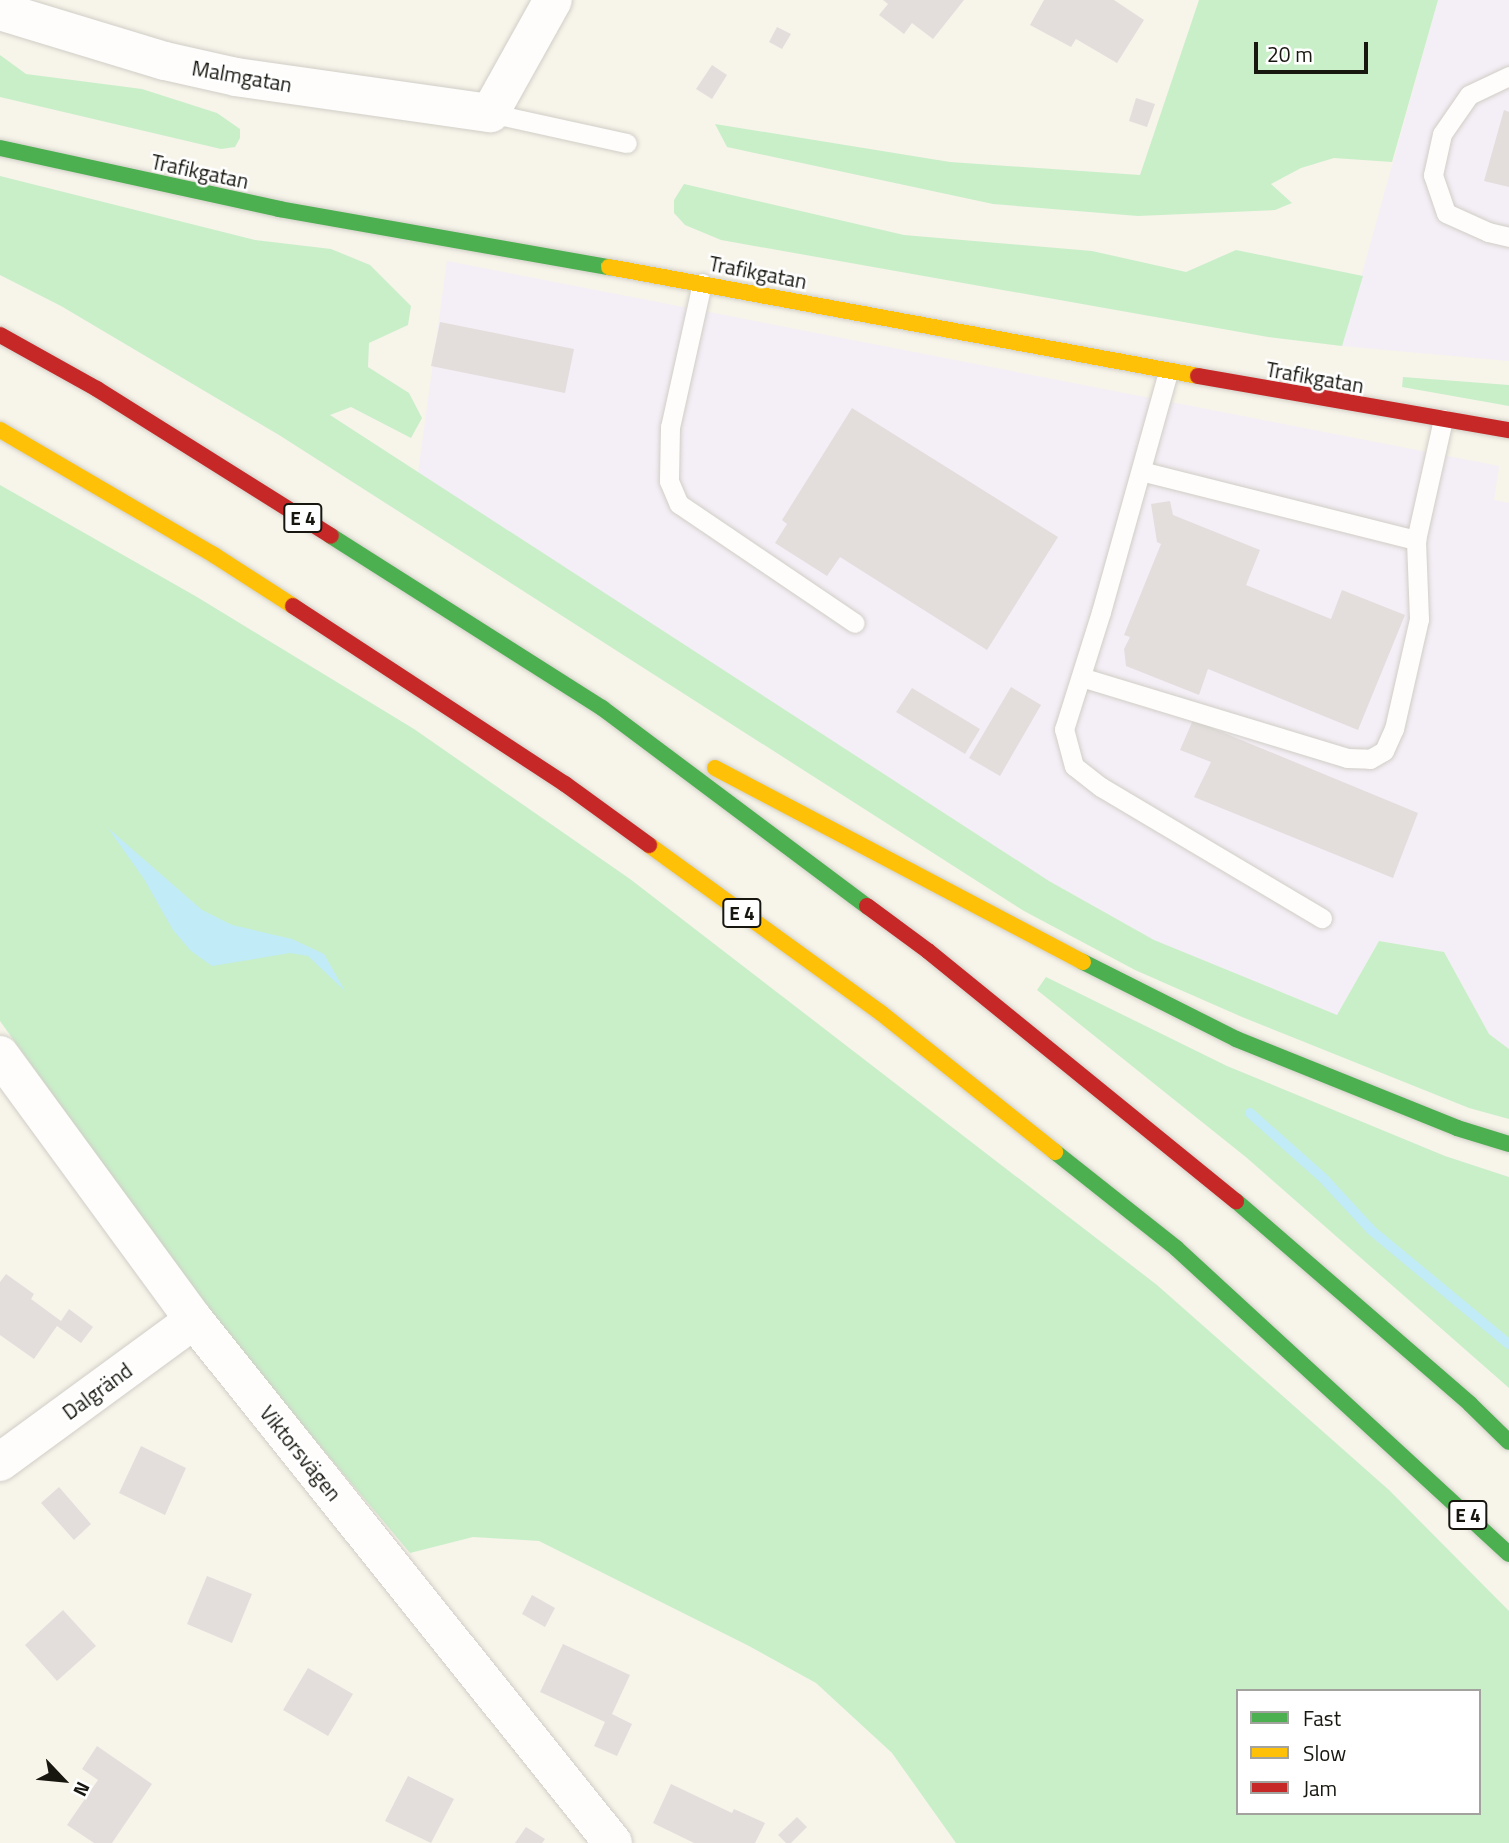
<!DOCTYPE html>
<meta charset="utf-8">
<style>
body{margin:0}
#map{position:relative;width:1509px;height:1843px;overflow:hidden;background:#f7f4ea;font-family:"Titillium Web",sans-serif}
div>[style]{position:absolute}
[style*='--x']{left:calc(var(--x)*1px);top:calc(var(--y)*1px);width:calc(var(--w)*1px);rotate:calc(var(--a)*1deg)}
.commercial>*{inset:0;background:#f4eef6}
.green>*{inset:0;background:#c9efc9}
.water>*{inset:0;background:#c0ebf7}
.stream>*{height:10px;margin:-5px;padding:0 5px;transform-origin:5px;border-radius:5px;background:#c0ebf7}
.building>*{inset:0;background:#e3dedc}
.roads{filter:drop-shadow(0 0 2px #d0cec6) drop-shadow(0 0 2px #d0cec6)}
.lane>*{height:19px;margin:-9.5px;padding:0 9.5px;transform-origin:9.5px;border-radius:9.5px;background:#fefdfc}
.street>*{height:38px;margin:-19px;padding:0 19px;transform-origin:19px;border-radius:19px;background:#fefdfc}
.fast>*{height:16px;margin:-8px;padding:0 8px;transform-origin:8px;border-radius:8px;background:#4caf50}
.slow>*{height:16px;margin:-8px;padding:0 8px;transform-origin:8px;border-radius:8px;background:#ffc107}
.jam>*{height:16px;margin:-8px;padding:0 8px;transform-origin:8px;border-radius:8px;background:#c62828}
span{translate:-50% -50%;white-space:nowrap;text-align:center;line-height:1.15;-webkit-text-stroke:5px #fff;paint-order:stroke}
.shield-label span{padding:2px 5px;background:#fff;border:2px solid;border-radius:5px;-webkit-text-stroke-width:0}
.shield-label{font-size:19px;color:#17160f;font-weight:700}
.street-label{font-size:21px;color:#17160f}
.legend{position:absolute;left:1236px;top:1689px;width:245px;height:126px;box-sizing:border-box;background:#fff;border:2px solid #a2a29f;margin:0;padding:9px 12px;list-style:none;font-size:21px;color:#17160f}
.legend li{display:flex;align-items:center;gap:14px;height:35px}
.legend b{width:35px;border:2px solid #a2a29f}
.north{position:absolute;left:28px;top:1745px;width:70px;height:70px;-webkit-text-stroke:5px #fff;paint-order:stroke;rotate:116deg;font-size:19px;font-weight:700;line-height:28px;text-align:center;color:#17160f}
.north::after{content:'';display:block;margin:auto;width:24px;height:32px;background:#17160f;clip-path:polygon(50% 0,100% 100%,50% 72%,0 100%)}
.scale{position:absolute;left:1254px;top:42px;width:114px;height:32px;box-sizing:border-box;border:4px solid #17160f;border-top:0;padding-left:9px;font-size:21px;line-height:24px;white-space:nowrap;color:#17160f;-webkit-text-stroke:5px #fff;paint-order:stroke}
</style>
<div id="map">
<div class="commercial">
<i style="clip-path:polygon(1438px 0,1509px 0,1509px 361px,1342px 346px)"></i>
<i style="clip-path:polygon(447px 261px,1499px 466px,1494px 500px,1509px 503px,1509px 1049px,1489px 1034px,1444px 952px,1379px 941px,1337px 1015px,1154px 940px,1049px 881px,418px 473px)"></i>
</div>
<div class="green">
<i style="clip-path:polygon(1199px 0,1438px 0,1392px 162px,1334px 158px,1301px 168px,1271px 184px,1292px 203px,1275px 210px,1138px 216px,993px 204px,727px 147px,715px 124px,950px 162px,1140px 175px)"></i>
<i style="clip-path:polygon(0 55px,26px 74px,142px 89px,217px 113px,240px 129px,240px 138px,235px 147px,221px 149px,0 97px)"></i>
<i style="clip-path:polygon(0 176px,255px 240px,331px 249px,370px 265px,411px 306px,408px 325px,369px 343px,368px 367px,409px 393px,422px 418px,411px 438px,351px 407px,330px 415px,1049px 881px,1154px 940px,1337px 1015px,1379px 941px,1444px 952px,1489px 1034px,1509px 1049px,1509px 1119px,1469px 1108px,1242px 1017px,1135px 970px,1024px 911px,279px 435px,61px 306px,0 275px)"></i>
<i style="clip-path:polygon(684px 184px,904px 235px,1092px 251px,1186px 272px,1236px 250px,1363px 276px,1342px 346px,1268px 337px,721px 240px,685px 225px,674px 213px,674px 200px)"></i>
<i style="clip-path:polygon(1403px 377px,1509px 385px,1509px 406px,1402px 387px)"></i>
<i style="clip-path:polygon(evenodd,0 485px,197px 597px,414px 729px,630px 879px,1157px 1285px,1389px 1490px,1509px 1611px,1509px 1843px,956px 1843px,892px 1753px,816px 1683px,747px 1645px,539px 1541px,473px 1537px,410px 1553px,215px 1321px,0 1021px,0 485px,1238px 1691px,1479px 1691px,1479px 1813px,1238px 1813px,1238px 1691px)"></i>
<i style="clip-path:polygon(1046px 977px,1227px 1066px,1445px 1156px,1509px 1177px,1509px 1388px,1247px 1158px,1037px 990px)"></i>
</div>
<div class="water">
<i style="clip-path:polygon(108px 828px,202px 910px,232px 925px,292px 939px,324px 954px,345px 991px,308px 956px,290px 953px,212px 966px,191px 951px,173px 930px,144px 879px)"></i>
</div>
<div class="stream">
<i style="--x:1250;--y:1113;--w:99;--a:41.7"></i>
<i style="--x:1324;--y:1179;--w:69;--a:47.3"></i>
<i style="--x:1371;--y:1230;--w:179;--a:39.6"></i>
</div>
<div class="building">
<i style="clip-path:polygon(883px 0,964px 0,933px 39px,912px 23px,904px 34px,879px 15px,888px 4px)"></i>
<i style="clip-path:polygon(1044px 0,1114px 0,1144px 20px,1117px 63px,1076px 39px,1071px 47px,1030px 25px)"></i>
<i style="clip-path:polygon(777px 27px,791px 34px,782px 49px,769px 42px)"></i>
<i style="clip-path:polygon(712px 65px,727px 75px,712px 99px,696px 89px)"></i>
<i style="clip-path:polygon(1136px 98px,1155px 104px,1147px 127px,1129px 121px)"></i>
<i style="clip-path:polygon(1504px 110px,1509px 112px,1509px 187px,1484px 181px)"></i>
<i style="clip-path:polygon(440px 322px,574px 349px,565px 393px,431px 366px)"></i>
<i style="clip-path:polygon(852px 408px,1058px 537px,987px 650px,840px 557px,827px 576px,775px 543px,787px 524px,782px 520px)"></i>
<i style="clip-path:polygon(1170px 501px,1173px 515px,1260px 550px,1246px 585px,1331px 619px,1342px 590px,1405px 615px,1358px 730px,1208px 669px,1199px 695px,1126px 666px,1124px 649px,1130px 637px,1124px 635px,1161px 544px,1157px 542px,1151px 504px)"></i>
<i style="clip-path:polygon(1011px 687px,1041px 705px,1000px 776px,969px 758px)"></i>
<i style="clip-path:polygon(912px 688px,980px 729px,965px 754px,896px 712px)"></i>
<i style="clip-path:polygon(1193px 720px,1418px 813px,1393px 878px,1194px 797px,1211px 762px,1180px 750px)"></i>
<i style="clip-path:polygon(6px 1274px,34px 1294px,31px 1299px,61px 1321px,69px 1309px,93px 1327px,81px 1343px,57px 1326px,34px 1359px,0 1335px,0 1282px)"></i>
<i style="clip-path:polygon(141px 1446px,186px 1468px,165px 1515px,119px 1493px)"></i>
<i style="clip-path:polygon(59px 1487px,91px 1524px,74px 1540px,41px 1503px)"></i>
<i style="clip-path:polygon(207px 1576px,252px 1594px,232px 1643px,187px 1624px)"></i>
<i style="clip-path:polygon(532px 1595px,555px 1608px,545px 1627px,522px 1614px)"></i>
<i style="clip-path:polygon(63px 1610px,96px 1646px,57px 1681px,25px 1645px)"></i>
<i style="clip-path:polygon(563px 1644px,630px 1675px,612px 1714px,632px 1724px,617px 1756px,594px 1746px,605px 1722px,540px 1692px)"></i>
<i style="clip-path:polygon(308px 1668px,353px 1694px,328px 1736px,283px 1710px)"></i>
<i style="clip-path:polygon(97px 1746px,152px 1784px,112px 1843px,94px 1843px,67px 1825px,98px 1780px,82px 1769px)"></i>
<i style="clip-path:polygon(408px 1776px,454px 1799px,431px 1843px,385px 1821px)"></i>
<i style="clip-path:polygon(671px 1784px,732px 1813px,734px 1809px,765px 1823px,755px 1843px,694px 1843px,653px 1823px)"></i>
<i style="clip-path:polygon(797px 1817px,807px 1827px,791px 1843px,786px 1843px,778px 1835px)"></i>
<i style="clip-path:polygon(526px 1827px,545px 1839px,542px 1843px,515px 1843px)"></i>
</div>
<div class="roads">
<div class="lane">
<i style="--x:1509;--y:76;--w:44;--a:154.6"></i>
<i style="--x:1469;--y:95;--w:47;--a:124.7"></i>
<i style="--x:1442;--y:134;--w:42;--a:102.4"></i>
<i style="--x:1433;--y:175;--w:40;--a:71.1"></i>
<i style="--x:1446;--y:213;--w:46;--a:24.3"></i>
<i style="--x:1488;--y:232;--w:22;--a:13"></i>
<i style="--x:490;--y:113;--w:140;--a:12.4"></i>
<i style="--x:702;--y:283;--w:148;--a:102.5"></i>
<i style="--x:670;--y:427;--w:54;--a:91.1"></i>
<i style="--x:669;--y:481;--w:25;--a:67"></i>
<i style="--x:679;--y:504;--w:212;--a:34.1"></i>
<i style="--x:1168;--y:372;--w:249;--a:105.6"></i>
<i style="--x:1101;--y:612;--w:123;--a:107.5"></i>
<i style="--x:1064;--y:729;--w:38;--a:75"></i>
<i style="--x:1074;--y:766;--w:34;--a:38"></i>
<i style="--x:1101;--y:787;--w:257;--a:30.7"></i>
<i style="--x:1141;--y:471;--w:284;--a:14.1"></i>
<i style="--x:1081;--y:677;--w:278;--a:16.9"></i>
<i style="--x:1347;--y:758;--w:23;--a:2"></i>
<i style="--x:1370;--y:759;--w:16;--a:-30"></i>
<i style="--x:1384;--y:751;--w:24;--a:-66"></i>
<i style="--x:1394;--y:729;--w:113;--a:-77.2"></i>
<i style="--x:1419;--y:619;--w:79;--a:-92.2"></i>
<i style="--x:1416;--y:540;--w:124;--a:-77.4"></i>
</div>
<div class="street">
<i style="--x:0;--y:11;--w:172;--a:16.9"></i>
<i style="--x:165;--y:61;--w:73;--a:12.7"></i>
<i style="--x:236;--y:77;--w:257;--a:8.1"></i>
<i style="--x:490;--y:113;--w:129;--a:-60.9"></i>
<i style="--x:0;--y:1055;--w:328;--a:53.8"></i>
<i style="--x:194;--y:1320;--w:670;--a:51.3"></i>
<i style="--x:0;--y:1462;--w:240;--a:-36.2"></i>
</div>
<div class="fast">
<i style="--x:0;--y:148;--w:286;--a:12.3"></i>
<i style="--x:279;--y:209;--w:335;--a:10"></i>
<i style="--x:331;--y:536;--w:321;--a:32.4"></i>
<i style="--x:602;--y:708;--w:331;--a:36.8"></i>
<i style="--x:1083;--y:962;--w:171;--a:26.7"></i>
<i style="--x:1236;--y:1039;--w:238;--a:21.9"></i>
<i style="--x:1457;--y:1128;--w:54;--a:17.1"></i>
<i style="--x:1055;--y:1152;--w:154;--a:38.4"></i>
<i style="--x:1176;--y:1248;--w:452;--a:42.6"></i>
<i style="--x:1236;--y:1201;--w:310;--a:40.9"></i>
<i style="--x:1470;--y:1404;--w:54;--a:44.3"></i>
</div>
<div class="slow">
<i style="--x:609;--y:267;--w:599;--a:10.48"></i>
<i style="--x:0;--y:430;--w:248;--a:30.3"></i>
<i style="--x:214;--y:555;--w:94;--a:32.8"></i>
<i style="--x:715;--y:768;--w:416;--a:27.8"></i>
<i style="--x:649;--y:845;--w:286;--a:35.9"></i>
<i style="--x:881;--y:1013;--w:223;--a:38.6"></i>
</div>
<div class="jam">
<i style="--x:0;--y:335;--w:111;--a:29.1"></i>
<i style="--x:97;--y:389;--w:276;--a:32.1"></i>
<i style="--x:1198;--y:376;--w:316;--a:9.9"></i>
<i style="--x:293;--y:606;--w:325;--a:33.2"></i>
<i style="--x:565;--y:784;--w:104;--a:36"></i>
<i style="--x:867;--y:906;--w:76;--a:36.4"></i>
<i style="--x:928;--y:951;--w:397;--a:39.1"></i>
</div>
</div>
<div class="shield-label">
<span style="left:303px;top:518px">E 4</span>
<span style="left:742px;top:913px">E 4</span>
<span style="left:1468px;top:1515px">E 4</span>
</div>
<div class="street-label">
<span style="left:242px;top:76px;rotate:10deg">Malmgatan</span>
<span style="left:200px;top:171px;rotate:12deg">Trafikgatan</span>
<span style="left:758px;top:272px;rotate:11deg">Trafikgatan</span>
<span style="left:1315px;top:377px;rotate:10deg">Trafikgatan</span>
<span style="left:97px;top:1391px;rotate:-36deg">Dalgränd</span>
<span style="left:301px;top:1453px;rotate:51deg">Viktorsvägen</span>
</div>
<ul class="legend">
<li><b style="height:9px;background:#4caf50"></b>Fast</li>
<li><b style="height:9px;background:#ffc107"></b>Slow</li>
<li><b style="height:9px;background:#c62828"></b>Jam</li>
</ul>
<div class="north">N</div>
<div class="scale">20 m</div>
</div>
